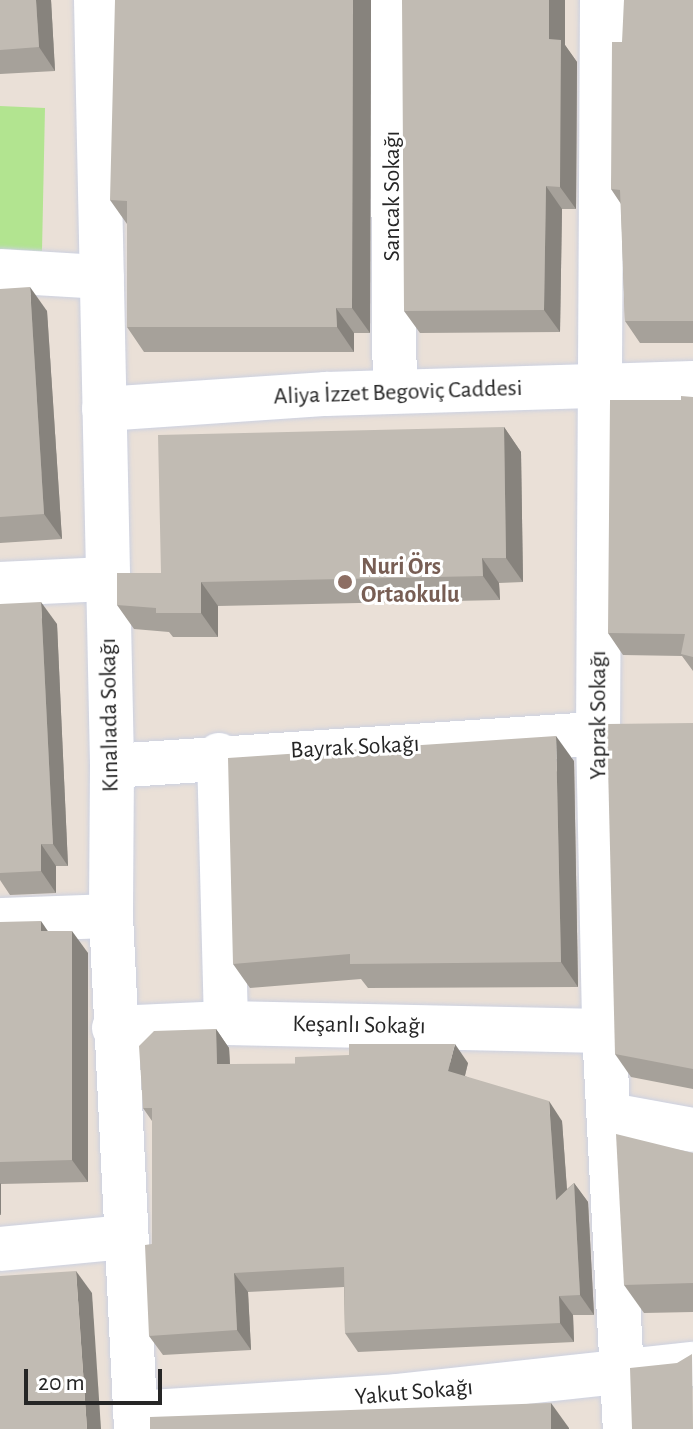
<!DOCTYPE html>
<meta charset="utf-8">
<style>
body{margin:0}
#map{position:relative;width:693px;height:1429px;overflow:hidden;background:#eae0d7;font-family:"Alegreya Sans",sans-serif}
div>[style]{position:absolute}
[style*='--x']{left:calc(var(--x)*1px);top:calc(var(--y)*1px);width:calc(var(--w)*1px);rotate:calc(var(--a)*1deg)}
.green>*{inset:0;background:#b2e490}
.roads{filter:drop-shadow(0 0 2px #ccd1e1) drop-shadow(0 0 2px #ccd1e1)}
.street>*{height:44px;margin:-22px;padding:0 22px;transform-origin:22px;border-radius:22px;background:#fff}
.secondary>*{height:44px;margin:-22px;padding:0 22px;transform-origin:22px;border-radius:22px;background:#fff}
.wall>*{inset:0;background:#a6a19a}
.shaded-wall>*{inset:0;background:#87837d}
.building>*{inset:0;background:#c1bbb3}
.dots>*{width:22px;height:22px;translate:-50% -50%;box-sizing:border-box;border:4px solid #fff;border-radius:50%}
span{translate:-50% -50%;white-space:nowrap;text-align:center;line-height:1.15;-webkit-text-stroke:6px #fff;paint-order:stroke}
.street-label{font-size:24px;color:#262626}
.education-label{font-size:24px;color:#785e54;font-weight:700}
.left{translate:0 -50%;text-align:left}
.scale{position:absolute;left:24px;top:1369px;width:138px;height:36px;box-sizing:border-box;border:4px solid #262626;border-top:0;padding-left:10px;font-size:24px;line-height:28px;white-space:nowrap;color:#262626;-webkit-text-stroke:6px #fff;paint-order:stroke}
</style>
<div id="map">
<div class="green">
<i style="clip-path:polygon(0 106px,45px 108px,42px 251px,0 249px)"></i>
</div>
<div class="roads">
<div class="street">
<i style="--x:392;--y:0;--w:391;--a:89.6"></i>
<i style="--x:602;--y:0;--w:734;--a:90.31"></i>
<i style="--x:598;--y:734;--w:297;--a:88.8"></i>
<i style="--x:604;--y:1031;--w:399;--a:87"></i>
<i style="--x:0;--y:271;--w:102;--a:3.4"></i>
<i style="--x:104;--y:409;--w:223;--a:-3.9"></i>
<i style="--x:326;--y:394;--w:367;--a:-1.7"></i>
<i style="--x:0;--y:584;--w:106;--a:-2.7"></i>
<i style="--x:219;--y:755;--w:268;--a:88.5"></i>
<i style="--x:112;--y:766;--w:487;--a:-3.8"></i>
<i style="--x:0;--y:920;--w:111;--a:-2.1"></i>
<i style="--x:114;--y:1028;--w:112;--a:-2.6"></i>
<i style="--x:226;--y:1023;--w:378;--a:1.2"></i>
<i style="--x:611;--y:1115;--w:83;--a:10.4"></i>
<i style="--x:0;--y:1249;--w:126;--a:-5.5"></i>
<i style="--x:135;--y:1413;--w:263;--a:-3.7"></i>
<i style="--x:397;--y:1396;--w:298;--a:-6.2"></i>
</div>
<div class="secondary">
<i style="--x:96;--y:0;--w:766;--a:88.8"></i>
<i style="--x:112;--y:766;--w:150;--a:90.4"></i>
<i style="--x:111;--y:916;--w:514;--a:87.21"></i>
</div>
</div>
<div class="wall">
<i style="clip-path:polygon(0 0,51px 0,55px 71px,0 74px)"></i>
<i style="clip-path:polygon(371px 0,370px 333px,354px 333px,354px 352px,144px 352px,127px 327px,127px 224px,110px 200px)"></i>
<i style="clip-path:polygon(693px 0,693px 343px,640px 343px,625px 321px,621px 204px,611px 189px,622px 42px)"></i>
<i style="clip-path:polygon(565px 45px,577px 62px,576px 209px,562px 209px,560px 332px,420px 333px,404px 311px)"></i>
<i style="clip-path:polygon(0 289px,47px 311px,62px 539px,0 543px)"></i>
<i style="clip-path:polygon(693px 397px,693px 671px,682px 656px,623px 655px,608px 633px,681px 400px)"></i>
<i style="clip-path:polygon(504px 427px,521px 452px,523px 582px,499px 583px,500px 600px,218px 606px,218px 637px,173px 637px,169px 632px,134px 629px,117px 605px,161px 573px)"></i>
<i style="clip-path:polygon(0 604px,57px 624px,68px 866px,56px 866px,56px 893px,10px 895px,0 880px)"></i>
<i style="clip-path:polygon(693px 723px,693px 1089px,631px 1077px,615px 1054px)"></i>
<i style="clip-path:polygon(574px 761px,578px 987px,368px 988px,361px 979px,250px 988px,233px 964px)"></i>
<i style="clip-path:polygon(0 922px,48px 931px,88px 953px,88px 1182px,1px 1184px,1px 1215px,0 1215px)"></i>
<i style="clip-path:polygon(216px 1029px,229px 1048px,230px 1064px,468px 1063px,465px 1076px,562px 1121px,567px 1189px,574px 1183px,588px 1202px,594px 1315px,573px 1315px,574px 1342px,358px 1352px,345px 1333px,344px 1287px,248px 1292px,251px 1350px,163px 1355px,149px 1336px,152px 1244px,152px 1121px,143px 1108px)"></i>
<i style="clip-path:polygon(693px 1153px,693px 1312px,644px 1313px,624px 1285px)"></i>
</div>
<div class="shaded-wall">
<i style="clip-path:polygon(36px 0,51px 0,55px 71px,39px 47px)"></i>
<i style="clip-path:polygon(353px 0,371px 0,370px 333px,352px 308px)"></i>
<i style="clip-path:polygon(549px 0,565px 0,565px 45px,577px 62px,576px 209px,560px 187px,549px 39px)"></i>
<i style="clip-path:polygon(546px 186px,562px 209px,560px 332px,544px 310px)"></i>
<i style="clip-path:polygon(30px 287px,47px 311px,62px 539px,44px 514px)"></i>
<i style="clip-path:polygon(336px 308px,354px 333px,354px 352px,337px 327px)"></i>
<i style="clip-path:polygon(504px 427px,521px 452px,523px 582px,506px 558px)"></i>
<i style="clip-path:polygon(482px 558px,499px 583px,500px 600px,483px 576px)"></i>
<i style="clip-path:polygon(201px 582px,218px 606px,218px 637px,201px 613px)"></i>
<i style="clip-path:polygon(41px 602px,57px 624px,68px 866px,53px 844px)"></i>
<i style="clip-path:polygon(556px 736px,574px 761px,578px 987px,561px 962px)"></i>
<i style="clip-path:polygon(41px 844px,56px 866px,56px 893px,41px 871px)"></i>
<i style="clip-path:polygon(41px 921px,56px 943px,41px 931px)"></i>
<i style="clip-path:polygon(72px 931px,88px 953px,88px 1182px,72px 1160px)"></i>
<i style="clip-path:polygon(216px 1029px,229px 1048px,231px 1084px,217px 1064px)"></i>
<i style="clip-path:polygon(455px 1044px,468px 1063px,461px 1091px,448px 1071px)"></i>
<i style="clip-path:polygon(549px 1101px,562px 1121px,569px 1219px,556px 1200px)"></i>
<i style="clip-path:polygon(0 1183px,1px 1184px,1px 1215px,0 1213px)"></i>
<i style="clip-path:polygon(574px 1183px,588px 1202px,594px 1315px,580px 1295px)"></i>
<i style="clip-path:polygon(76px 1271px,92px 1293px,101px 1429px,87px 1429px)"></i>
<i style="clip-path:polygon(234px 1273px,248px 1292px,251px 1350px,237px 1330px)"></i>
<i style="clip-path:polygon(559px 1296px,573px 1315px,574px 1342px,560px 1323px)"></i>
<i style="clip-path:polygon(551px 1403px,569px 1428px,569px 1429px,551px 1429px)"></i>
</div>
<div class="building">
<i style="clip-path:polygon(0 0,36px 0,39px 47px,0 50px)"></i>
<i style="clip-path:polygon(115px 0,353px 0,352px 308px,336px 308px,337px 327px,127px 327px,127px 201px,110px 200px)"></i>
<i style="clip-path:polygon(402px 0,549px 0,549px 39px,561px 40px,560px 187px,546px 186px,544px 310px,404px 311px)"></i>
<i style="clip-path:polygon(624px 0,693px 0,693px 321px,625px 321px,620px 190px,611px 189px,612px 42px,622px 42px)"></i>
<i style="clip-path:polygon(30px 287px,44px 514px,0 517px,0 289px)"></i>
<i style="clip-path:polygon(681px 396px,693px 397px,693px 657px,681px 654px,685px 634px,608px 633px,610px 400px,681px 400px)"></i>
<i style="clip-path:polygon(504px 427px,506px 558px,482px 558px,483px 576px,201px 582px,201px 613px,156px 613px,156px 608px,117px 605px,117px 573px,161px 573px,158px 435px)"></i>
<i style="clip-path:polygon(41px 602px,53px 844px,41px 844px,41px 871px,0 873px,0 604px)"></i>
<i style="clip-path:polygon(693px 723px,693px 1069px,615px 1054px,607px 724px)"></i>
<i style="clip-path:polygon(556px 736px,561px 962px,350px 964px,350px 954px,233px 964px,228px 758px)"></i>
<i style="clip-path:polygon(41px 921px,41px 931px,72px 931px,72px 1160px,0 1162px,0 922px)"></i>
<i style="clip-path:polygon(216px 1029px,217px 1064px,295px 1064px,295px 1057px,349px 1055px,349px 1044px,455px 1044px,448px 1071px,549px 1101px,556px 1200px,574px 1183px,580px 1295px,559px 1296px,560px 1323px,345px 1333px,344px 1267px,234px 1273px,237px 1330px,149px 1336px,145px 1245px,152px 1244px,152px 1108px,143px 1108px,139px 1046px,154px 1031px)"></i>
<i style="clip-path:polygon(616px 1134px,693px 1153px,693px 1283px,624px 1285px)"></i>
<i style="clip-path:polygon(76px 1271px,87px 1429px,0 1429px,0 1276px)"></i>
<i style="clip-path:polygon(692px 1354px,693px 1429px,632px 1429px,630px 1368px,677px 1363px)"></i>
<i style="clip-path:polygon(551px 1403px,551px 1429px,150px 1429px,150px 1417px)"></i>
</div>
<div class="dots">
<i style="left:345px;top:582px;background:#8d6e63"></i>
</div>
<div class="street-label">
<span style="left:393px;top:196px;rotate:-90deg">Sancak Sokağı</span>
<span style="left:398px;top:393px;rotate:-2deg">Aliya İzzet Begoviç Caddesi</span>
<span style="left:110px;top:715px;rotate:-91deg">Kınalıada Sokağı</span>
<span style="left:599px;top:715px;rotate:-90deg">Yaprak Sokağı</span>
<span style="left:355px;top:748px;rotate:-3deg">Bayrak Sokağı</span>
<span style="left:359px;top:1026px;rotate:1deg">Keşanlı Sokağı</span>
<span style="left:414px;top:1393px;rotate:-5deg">Yakut Sokağı</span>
</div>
<div class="education-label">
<span class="left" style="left:361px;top:582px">Nuri Örs<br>Ortaokulu</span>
</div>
<div class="scale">20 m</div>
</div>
